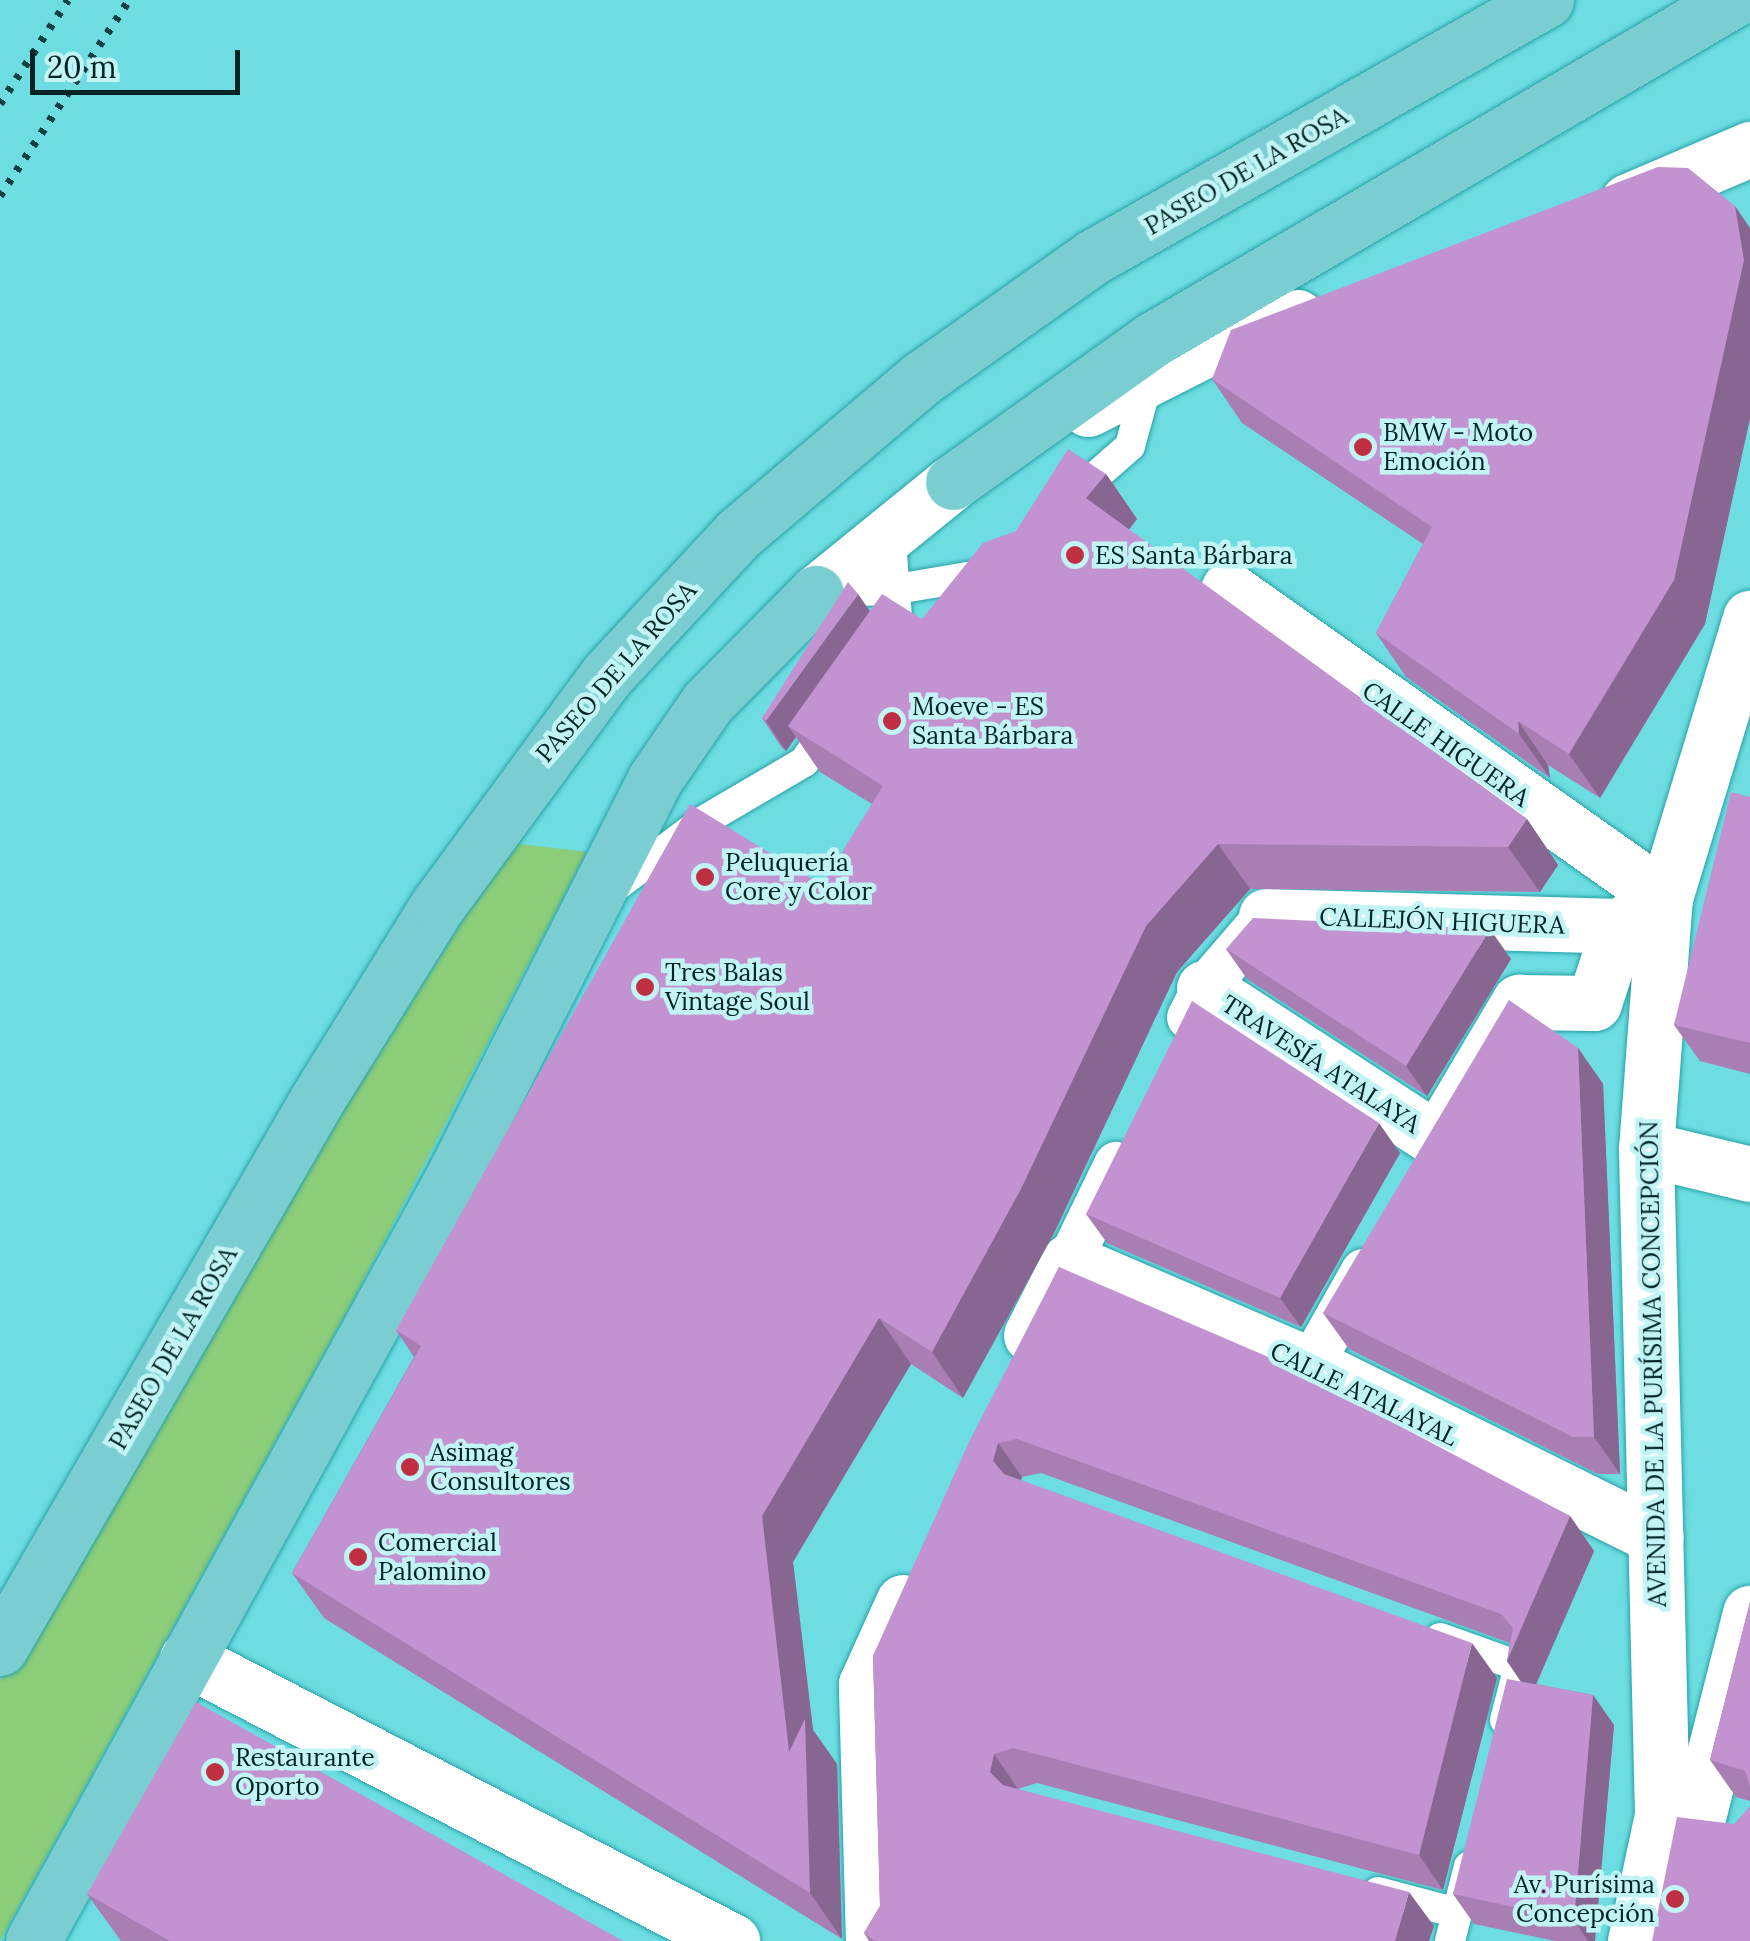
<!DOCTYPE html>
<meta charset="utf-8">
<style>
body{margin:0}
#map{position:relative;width:1750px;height:1941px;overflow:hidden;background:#6ddde2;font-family:Lora,serif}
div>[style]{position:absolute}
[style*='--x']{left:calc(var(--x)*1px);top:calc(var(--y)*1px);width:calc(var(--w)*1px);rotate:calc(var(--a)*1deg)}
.green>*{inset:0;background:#8ccd79}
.roads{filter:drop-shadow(0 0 2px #26a2a7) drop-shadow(0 0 2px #26a2a7)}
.service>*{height:30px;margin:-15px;padding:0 15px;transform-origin:15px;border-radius:15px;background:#fff}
.pedestrian>*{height:45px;margin:-22.5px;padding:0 22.5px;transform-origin:22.5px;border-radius:22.5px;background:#fff}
.minor>*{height:55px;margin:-27.5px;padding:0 27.5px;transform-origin:27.5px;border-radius:27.5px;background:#fff}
.secondary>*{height:55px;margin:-27.5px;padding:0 27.5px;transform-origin:27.5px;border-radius:27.5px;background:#fff}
.primary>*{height:55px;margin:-27.5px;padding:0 27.5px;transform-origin:27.5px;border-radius:27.5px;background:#7aced1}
.rail>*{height:8px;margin-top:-4px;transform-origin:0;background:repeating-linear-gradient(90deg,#124143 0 5px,transparent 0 15px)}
.wall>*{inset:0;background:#a87eb3}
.shaded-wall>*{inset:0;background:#886692}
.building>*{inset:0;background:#c392d0}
.dots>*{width:28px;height:28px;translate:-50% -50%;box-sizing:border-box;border:5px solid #c2f4f6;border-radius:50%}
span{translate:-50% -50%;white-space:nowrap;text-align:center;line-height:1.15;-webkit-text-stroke:9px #c2f4f6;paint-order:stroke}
.street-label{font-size:25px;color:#002324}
.poi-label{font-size:25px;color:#002324}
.left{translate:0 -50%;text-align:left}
.right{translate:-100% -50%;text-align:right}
.scale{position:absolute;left:30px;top:50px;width:210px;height:45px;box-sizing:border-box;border:5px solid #002324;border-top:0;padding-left:12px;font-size:30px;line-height:35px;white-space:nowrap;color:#002324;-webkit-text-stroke:8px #c2f4f6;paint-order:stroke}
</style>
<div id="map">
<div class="green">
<i style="clip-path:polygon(512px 843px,587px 852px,350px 1306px,0 1941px,0 1681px,153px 1409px)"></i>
</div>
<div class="roads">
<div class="service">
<i style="--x:1072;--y:497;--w:77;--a:-41.3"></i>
<i style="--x:1130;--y:446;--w:72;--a:-74.6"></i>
<i style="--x:890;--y:530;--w:99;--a:85.4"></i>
<i style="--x:898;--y:629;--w:10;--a:127"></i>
<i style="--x:824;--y:592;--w:67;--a:-1.7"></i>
<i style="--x:891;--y:590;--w:101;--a:-9.6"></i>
<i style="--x:611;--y:890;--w:111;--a:-37"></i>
<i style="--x:700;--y:823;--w:121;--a:-30.4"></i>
<i style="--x:804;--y:762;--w:47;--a:-55.3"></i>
<i style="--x:1440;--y:1638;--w:84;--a:19.5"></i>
<i style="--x:1519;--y:1666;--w:56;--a:104.5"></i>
<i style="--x:1378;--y:1892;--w:82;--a:14.9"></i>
<i style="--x:1450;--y:1941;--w:77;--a:-75.8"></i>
</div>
<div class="pedestrian">
<i style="--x:1189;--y:1017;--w:33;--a:-63"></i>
<i style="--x:1204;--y:988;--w:95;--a:-49.3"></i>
<i style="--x:1069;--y:1261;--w:108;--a:-64.1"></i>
<i style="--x:1310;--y:1365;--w:108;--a:-60.6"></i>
</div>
<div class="minor">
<i style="--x:1628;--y:201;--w:133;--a:-23.1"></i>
<i style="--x:1088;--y:409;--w:137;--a:-26.9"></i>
<i style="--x:1210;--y:347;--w:92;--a:-19"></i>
<i style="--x:1266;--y:916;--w:353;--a:1.6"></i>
<i style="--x:1204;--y:988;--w:278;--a:33.1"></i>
<i style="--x:1437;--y:1140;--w:161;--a:-59.3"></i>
<i style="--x:1519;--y:1002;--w:75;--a:0.8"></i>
<i style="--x:1594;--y:1003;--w:81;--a:-72"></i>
<i style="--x:1619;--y:926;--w:54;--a:-31.3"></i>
<i style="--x:1665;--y:898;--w:535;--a:-144.74"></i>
<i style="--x:1646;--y:1149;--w:107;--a:13.5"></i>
<i style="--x:1031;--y:1335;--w:83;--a:-62.8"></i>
<i style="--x:1069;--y:1261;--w:262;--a:23.3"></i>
<i style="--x:1310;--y:1365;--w:386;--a:26.4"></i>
<i style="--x:187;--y:1659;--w:614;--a:27.36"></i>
<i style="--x:1697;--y:1821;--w:215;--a:-75.7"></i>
<i style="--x:873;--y:1941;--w:257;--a:-91.6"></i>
<i style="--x:866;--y:1684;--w:90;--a:-65.7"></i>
<i style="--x:1635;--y:1941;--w:129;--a:-77.9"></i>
<i style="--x:1662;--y:1815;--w:666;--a:-91.38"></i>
<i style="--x:1646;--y:1149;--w:252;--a:-85.7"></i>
<i style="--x:1665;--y:898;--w:293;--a:-73.1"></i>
</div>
<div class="secondary">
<i style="--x:816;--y:593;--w:176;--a:-39"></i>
</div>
<div class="primary">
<i style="--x:953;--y:482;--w:244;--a:-35.5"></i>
<i style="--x:1152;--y:340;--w:673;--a:-30.34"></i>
<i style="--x:0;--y:1648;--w:629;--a:-59.97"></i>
<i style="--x:315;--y:1103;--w:233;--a:-58.2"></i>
<i style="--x:438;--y:905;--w:285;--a:-53.7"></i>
<i style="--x:607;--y:675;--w:192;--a:-47.1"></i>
<i style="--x:738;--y:534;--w:241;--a:-40.3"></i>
<i style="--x:922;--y:378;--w:209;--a:-35.3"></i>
<i style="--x:1093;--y:257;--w:521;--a:-29.57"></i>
<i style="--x:33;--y:1941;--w:867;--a:-61.19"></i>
<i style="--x:451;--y:1181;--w:451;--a:-63.1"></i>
<i style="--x:655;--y:779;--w:92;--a:-55.6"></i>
<i style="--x:707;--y:703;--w:155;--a:-45.3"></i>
</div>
</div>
<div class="rail">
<i style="--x:0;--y:104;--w:124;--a:-56.8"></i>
<i style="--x:0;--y:196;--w:235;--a:-56.6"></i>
</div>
<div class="wall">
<i style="clip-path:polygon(1750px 228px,1750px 418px,1705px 624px,1600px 798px,1548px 765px,1550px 778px,1406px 677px,1376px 633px,1423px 544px,1242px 423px,1212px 379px)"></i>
<i style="clip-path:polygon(1106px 474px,1137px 519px,1129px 530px,1527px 819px,1558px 865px,1540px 892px,1250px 889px,1177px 972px,1053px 1235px,963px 1398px,911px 1364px,793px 1562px,813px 1730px,837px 1764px,842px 1939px,324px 1618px,292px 1573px,414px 1357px,396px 1330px,822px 885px,872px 804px,820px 772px,796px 737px,786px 751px,782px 748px,762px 718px,870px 611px,922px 619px,1016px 531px)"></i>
<i style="clip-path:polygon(1750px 797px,1750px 1074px,1700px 1061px,1674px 1025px)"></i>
<i style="clip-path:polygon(1226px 949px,1511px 959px,1427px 1096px,1247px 979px)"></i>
<i style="clip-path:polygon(1578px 1048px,1603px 1084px,1620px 1474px,1598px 1474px,1349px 1349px,1323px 1313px)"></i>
<i style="clip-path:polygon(1400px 1153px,1301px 1327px,1107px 1243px,1086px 1214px)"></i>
<i style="clip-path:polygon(1059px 1267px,1570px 1516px,1594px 1551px,1536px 1684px,1593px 1695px,1614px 1725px,1595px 1941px,1555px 1941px,1474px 1924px,1453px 1894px,1521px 1682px,1507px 1661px,1510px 1643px,1041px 1473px,1022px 1477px,1021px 1480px,1497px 1678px,1443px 1890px,1037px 1783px,1018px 1789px,1434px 1926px,1429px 1941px,869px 1941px,864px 1933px,880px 1906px,873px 1656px)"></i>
<i style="clip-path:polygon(1750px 1602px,1750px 1801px,1736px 1797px,1710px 1760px)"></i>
<i style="clip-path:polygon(87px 1894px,623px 1941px,121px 1941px)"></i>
</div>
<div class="shaded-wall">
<i style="clip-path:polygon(1735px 206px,1750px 228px,1750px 418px,1705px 624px,1600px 798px,1569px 754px)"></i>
<i style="clip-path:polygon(1106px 474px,1137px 519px,1117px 544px,1086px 498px)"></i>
<i style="clip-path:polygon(858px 594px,879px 624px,788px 726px,796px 737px,786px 751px,766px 721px)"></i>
<i style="clip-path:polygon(1518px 721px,1548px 765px,1550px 778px,1519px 734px)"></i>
<i style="clip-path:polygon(1527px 819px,1558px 865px,1540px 892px,1508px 847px)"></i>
<i style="clip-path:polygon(1218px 844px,1250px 889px,1177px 972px,1053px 1235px,963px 1398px,932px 1352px,1146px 926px)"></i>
<i style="clip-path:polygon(1490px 929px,1511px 959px,1427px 1096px,1406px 1066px)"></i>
<i style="clip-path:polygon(1578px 1048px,1603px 1084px,1620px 1474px,1594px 1437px)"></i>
<i style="clip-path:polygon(1379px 1123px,1400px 1153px,1301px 1327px,1280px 1298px)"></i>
<i style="clip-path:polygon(879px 1318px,911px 1364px,793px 1562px,813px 1730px,837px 1764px,842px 1939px,810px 1893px,789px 1752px,762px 1516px)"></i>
<i style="clip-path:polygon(998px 1443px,1022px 1477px,1017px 1495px,993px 1461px)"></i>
<i style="clip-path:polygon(1570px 1516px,1594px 1551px,1531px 1696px,1507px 1661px)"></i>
<i style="clip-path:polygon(1472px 1643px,1497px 1678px,1443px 1890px,1419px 1855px)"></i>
<i style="clip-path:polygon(1593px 1695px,1614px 1725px,1595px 1941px,1588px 1941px,1574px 1920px)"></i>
<i style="clip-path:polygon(994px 1754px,1018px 1789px,1014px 1807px,990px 1772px)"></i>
<i style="clip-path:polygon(1409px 1892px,1434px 1926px,1429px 1941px,1395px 1941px)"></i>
</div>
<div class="building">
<i style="clip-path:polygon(1658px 167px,1688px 168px,1735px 206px,1744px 260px,1674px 580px,1569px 754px,1518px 721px,1519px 734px,1376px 633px,1432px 527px,1212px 379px,1231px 330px)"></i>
<i style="clip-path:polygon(1068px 449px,1106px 474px,1086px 498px,1527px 819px,1508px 847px,1218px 844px,1146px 926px,1021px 1189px,932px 1352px,879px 1318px,762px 1516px,789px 1752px,805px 1719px,810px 1893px,292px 1573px,421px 1346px,396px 1330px,690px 804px,822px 885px,883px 786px,788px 726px,882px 594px,922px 619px,983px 543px,1016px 531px)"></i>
<i style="clip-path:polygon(848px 582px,858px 594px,766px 721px,762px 718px)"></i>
<i style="clip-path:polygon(1731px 792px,1750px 797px,1750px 1043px,1674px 1025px)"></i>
<i style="clip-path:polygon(1253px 918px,1490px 929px,1406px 1066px,1226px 949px)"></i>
<i style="clip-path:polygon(1509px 1000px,1578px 1048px,1594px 1437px,1573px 1437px,1323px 1313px)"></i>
<i style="clip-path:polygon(1192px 1001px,1379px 1123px,1280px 1298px,1086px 1214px)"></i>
<i style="clip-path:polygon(1059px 1267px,1273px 1359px,1570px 1516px,1507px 1661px,1513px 1628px,1501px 1614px,1017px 1439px,998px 1443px,993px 1461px,1004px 1474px,1472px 1643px,1419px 1855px,1013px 1748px,994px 1754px,990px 1772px,1003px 1785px,1409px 1892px,1395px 1941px,875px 1941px,864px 1933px,880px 1906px,873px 1656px,968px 1444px)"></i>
<i style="clip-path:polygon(1750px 1602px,1750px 1786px,1745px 1771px,1710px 1760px)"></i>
<i style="clip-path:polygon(1507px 1679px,1593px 1695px,1574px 1920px,1453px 1894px)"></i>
<i style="clip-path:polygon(196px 1702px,623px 1941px,170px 1941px,87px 1894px)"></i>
<i style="clip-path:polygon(1750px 1806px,1750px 1941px,1652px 1941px,1677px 1817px,1734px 1824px)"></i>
</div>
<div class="dots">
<i style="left:1363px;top:447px;background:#bf2f42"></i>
<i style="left:1075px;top:555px;background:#bf2f42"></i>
<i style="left:892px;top:721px;background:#bf2f42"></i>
<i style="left:705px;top:877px;background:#bf2f42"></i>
<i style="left:645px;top:987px;background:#bf2f42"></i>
<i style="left:410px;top:1467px;background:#bf2f42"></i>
<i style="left:358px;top:1557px;background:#bf2f42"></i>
<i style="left:215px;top:1772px;background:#bf2f42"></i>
<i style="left:1675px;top:1899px;background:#bf2f42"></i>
</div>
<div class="street-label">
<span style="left:1246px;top:171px;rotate:-30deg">PASEO DE LA ROSA</span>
<span style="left:616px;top:672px;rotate:-49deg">PASEO DE LA ROSA</span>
<span style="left:1446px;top:744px;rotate:35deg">CALLE HIGUERA</span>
<span style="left:1442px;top:921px;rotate:2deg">CALLEJÓN HIGUERA</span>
<span style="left:1321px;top:1064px;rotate:33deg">TRAVESÍA ATALAYA</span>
<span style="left:173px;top:1348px;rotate:-60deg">PASEO DE LA ROSA</span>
<span style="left:1653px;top:1364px;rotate:-91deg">AVENIDA DE LA PURÍSIMA CONCEPCIÓN</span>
<span style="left:1364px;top:1394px;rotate:26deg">CALLE ATALAYAL</span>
</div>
<div class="poi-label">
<span class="left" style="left:1383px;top:447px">BMW - Moto<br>Emoción</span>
<span class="left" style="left:1095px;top:555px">ES Santa Bárbara</span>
<span class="left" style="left:912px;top:721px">Moeve - ES<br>Santa Bárbara</span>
<span class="left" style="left:725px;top:877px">Peluquería<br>Core y Color</span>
<span class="left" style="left:665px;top:987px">Tres Balas<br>Vintage Soul</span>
<span class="left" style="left:430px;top:1467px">Asimag<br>Consultores</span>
<span class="left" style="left:378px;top:1557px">Comercial<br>Palomino</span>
<span class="left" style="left:235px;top:1772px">Restaurante<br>Oporto</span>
<span class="right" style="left:1655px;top:1899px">Av. Purísima<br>Concepción</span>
</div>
<div class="scale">20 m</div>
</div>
